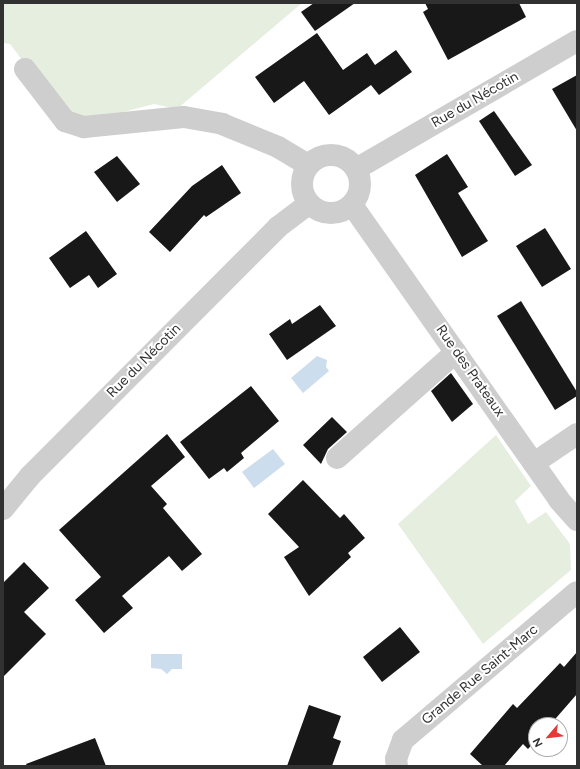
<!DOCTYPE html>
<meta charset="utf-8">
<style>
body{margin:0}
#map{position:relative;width:580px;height:769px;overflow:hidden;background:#fff;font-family:Figtree,sans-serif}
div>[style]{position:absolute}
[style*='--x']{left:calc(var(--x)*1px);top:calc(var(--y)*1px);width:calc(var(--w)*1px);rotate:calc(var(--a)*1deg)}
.green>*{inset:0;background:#e6eee0}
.water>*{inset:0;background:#ccdded}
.building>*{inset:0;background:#181818}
.minor>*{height:22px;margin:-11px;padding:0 11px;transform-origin:11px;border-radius:11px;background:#cecece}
.minor>.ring{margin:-11px;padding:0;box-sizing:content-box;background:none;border:22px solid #cecece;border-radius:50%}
span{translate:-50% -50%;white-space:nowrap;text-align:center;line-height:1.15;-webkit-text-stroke:4px #fff;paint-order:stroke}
.street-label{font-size:14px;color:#313131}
.frame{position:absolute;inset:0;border:4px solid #313131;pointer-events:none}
.north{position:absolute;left:528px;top:717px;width:40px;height:40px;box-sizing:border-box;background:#fff;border:1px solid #adadad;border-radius:50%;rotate:242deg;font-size:11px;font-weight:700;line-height:16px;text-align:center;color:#313131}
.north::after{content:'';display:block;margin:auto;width:14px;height:18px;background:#e43a37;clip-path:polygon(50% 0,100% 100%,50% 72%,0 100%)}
</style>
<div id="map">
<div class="green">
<i style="clip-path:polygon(3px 3px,302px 3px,177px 109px,154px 104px,85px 122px,62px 113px,10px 44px,3px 43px)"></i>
<i style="clip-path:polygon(496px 435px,531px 486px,515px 501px,528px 524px,546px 512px,570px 544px,571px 570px,483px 644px,398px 524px)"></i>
</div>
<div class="water">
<i style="clip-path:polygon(317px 356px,327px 360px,326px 367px,329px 371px,303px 393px,291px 378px)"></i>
<i style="clip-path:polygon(273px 449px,285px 464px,254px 488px,242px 472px)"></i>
<i style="clip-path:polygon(151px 654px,182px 654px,182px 669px,172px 669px,167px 674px,161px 669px,151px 668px)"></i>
</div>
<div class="building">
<i style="clip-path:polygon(314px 3px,355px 3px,315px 31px,301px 12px)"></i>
<i style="clip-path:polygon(425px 3px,519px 3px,526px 17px,448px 60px,423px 12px,428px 9px)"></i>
<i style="clip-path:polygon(317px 33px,343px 70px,367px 53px,375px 65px,396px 50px,412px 72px,379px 95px,371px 85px,329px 115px,304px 81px,274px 103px,255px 77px)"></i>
<i style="clip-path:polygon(577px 75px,577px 131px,552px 89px)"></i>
<i style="clip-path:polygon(494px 111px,532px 165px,515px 176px,479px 121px)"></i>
<i style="clip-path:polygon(447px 154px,468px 187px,458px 193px,488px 241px,462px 257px,415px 175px)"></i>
<i style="clip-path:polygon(117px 156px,140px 184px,117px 202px,94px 172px)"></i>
<i style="clip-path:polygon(222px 165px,241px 193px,206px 217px,204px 215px,170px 252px,149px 232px,192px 186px)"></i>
<i style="clip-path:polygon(545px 228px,571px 269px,542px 287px,516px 246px)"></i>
<i style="clip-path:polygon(86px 231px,117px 274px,98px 288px,89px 275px,70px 288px,49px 258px)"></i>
<i style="clip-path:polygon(521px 301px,577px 392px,577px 396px,555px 410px,497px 316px)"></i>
<i style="clip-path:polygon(320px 305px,336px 326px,287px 360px,269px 334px,290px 319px,292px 324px)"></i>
<i style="clip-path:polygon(451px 373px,473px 404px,452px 422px,431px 391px)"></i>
<i style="clip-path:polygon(251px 386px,279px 421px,241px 453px,244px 458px,227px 472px,224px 468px,209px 479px,180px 442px)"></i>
<i style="clip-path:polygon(332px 417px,347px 432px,328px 449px,321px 464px,303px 445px)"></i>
<i style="clip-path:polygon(167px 434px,185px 457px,151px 486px,167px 504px,163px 508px,202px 554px,182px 571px,169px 556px,122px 596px,133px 608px,104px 633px,75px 600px,101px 577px,59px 530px)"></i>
<i style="clip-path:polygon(303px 480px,340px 518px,344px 514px,365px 538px,348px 553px,351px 557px,309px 596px,284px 557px,299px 547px,268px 514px)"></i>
<i style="clip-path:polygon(24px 562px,49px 588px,24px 612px,46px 634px,3px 677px,3px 583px)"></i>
<i style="clip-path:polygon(400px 627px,420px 652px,382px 682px,363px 657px)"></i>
<i style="clip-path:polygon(577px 652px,577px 694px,550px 725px,536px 725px,536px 740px,528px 749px,523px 744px,504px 766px,483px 766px,470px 754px,513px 704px,517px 708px,560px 663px,564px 667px)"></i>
<i style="clip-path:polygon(309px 705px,341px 716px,333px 738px,341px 741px,332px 766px,287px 766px)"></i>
<i style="clip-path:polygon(95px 738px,106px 766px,27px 766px,26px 764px)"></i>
</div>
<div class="minor">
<i style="--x:25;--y:69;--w:66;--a:52.4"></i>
<i style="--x:65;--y:121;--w:20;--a:18"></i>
<i style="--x:84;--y:127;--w:100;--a:-5.7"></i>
<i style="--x:184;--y:117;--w:39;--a:10"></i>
<i style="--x:222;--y:124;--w:61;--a:22.3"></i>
<i style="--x:278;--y:147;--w:35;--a:31"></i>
<i class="ring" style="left:302px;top:155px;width:36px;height:36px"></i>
<i style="--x:356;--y:169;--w:255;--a:-30.1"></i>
<i style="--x:352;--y:205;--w:360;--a:54.9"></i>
<i style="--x:559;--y:500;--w:27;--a:48"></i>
<i style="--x:337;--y:458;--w:159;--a:-41.7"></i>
<i style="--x:534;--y:463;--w:52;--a:-34"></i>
<i style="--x:3;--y:509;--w:43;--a:-50.7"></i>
<i style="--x:30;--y:476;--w:351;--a:-45.1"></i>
<i style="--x:278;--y:227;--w:39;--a:-37"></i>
<i style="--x:397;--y:766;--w:7;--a:-98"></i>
<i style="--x:396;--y:759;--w:20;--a:-70"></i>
<i style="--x:403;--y:740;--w:228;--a:-40.4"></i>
</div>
<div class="street-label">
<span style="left:475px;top:100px;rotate:-30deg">Rue du Nécotin</span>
<span style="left:144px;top:361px;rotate:-45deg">Rue du Nécotin</span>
<span style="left:470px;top:371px;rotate:55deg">Rue des Prateaux</span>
<span style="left:480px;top:675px;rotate:-40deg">Grande Rue Saint-Marc</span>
</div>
<div class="frame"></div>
<div class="north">N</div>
</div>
